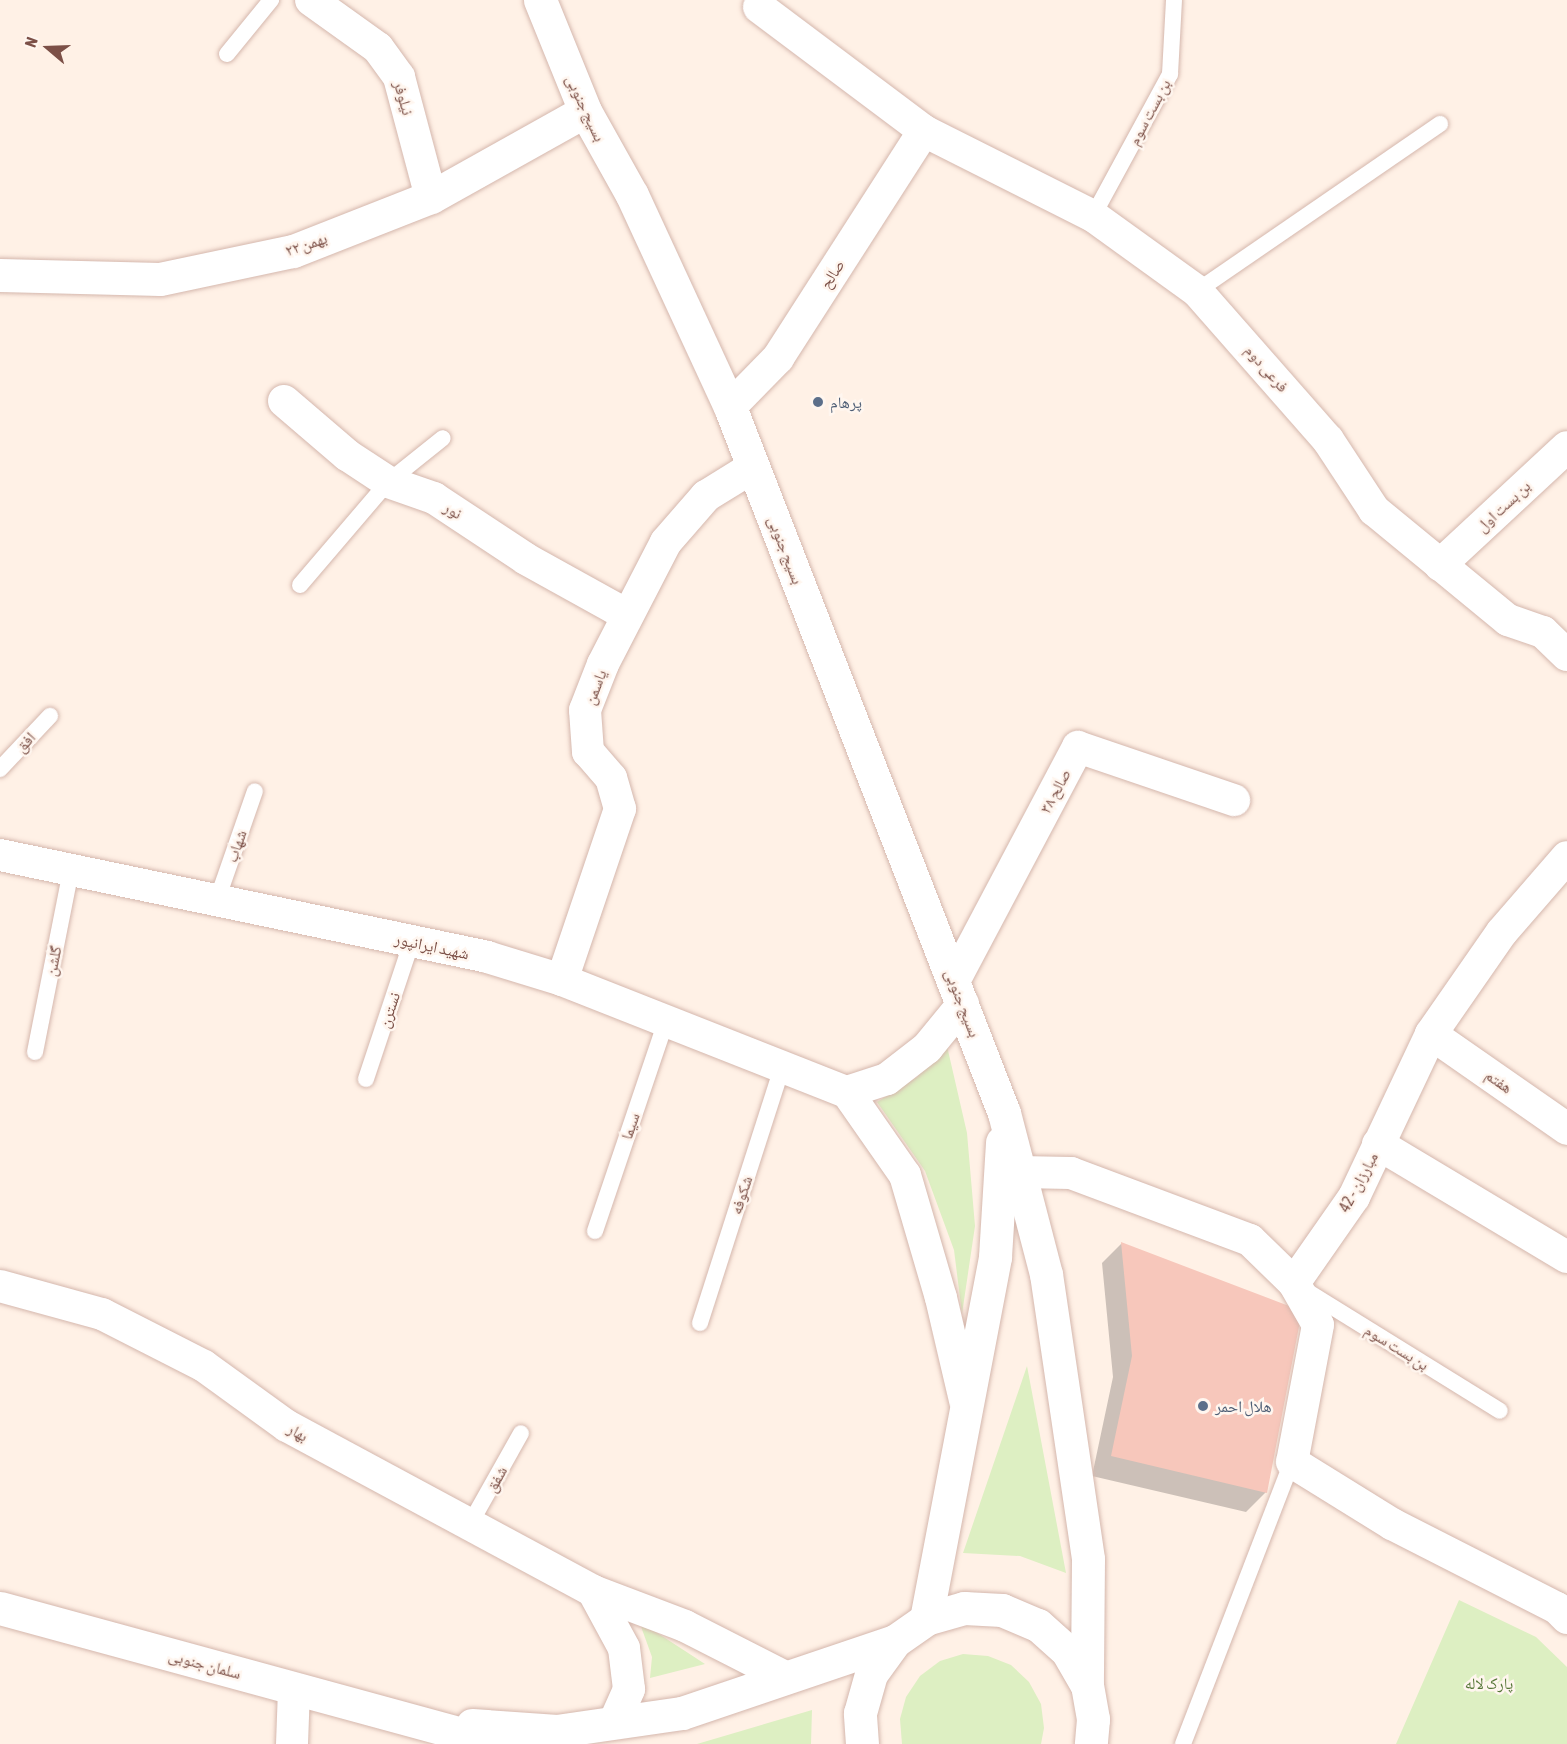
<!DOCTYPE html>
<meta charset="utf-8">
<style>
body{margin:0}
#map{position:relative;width:1567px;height:1744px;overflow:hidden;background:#fff1e6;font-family:"Asap Condensed","Noto Naskh Arabic",sans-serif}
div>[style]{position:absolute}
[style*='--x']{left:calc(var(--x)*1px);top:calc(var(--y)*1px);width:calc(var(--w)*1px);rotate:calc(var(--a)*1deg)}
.green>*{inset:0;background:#ddefc2}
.shadow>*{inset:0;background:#0003}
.building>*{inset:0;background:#f7c7bb}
.roads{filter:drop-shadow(0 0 2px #d5b7ad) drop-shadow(0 0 2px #d5b7ad)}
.lane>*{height:16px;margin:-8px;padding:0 8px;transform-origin:8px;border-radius:8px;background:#fff}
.street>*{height:32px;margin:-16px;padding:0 16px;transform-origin:16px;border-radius:16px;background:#fff}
.secondary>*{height:33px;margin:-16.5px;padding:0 16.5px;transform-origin:16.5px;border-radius:16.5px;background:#fff}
.dots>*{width:16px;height:16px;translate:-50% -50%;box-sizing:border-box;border:3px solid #fff6ef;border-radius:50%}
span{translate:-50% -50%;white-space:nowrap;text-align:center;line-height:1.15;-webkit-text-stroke:5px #fff6ef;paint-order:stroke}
.street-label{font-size:16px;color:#7c5047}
.service-label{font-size:16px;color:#4e5e75}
.left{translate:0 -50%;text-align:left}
.park-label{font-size:16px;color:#577738}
.north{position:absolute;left:18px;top:18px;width:60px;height:60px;-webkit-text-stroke:4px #fff6ef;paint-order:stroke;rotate:289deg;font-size:16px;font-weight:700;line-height:24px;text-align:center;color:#7c5047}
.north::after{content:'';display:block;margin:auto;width:21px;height:27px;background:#7c5047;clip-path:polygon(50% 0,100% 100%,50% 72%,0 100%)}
</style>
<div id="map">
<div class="green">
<i style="clip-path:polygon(947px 1046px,967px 1133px,975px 1226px,962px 1314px,954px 1250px,925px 1171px,877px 1102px,917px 1077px)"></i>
<i style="clip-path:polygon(1027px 1366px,1066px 1573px,1020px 1556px,963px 1553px)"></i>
<i style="clip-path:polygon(1459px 1600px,1536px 1637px,1567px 1667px,1567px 1744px,1396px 1744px)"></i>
<i style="clip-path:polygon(639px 1621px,705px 1664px,650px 1678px,652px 1657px)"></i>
<i style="clip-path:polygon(963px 1654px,988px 1656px,1011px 1665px,1029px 1682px,1041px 1704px,1044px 1728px,1041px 1744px,902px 1744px,900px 1719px,906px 1697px,920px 1676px,940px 1661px)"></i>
<i style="clip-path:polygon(812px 1710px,811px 1744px,697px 1744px)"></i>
</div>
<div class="shadow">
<i style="clip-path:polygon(1122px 1243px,1266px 1492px,1246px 1512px,1092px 1476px,1113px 1377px,1102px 1263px)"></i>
</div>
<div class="building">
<i style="clip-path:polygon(1121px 1242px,1302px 1311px,1267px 1493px,1111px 1456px,1132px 1356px)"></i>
</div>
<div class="roads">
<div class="lane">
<i style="--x:227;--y:54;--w:70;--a:-50.8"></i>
<i style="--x:1093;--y:216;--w:162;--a:-61.5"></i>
<i style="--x:1170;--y:74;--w:74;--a:-86.9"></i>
<i style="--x:1197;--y:291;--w:295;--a:-34.5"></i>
<i style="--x:300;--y:585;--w:135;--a:-49.5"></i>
<i style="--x:388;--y:482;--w:70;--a:-38.7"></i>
<i style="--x:0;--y:769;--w:73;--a:-46.7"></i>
<i style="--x:217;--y:900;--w:115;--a:-70.8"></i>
<i style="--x:35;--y:1052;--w:186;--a:-78.8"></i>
<i style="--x:366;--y:1079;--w:145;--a:-71.6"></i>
<i style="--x:595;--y:1231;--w:222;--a:-71.3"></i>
<i style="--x:1305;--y:1290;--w:229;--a:31.8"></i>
<i style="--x:700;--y:1323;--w:269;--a:-72.2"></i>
<i style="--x:470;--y:1524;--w:104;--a:-60.7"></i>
<i style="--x:1183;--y:1744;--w:302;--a:-68.9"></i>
</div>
<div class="street">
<i style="--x:311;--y:0;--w:82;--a:35.6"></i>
<i style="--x:378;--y:48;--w:36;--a:54"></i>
<i style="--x:399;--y:77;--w:124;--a:75.1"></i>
<i style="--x:759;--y:7;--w:206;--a:36.9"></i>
<i style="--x:924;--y:131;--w:189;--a:26.7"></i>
<i style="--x:1093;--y:216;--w:128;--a:35.8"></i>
<i style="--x:1197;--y:291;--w:198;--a:48.7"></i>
<i style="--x:1328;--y:440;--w:84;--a:56.7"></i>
<i style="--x:1374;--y:510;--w:173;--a:39.4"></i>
<i style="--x:1508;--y:620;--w:37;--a:19"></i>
<i style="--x:1543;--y:632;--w:33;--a:44"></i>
<i style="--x:284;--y:401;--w:83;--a:40.6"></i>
<i style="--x:347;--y:455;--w:49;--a:33.4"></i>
<i style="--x:388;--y:482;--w:49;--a:19.2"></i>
<i style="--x:434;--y:498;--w:110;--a:33.5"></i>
<i style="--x:526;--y:559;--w:115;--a:29"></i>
<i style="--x:730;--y:407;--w:69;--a:-45.6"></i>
<i style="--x:778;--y:358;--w:270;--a:-57.3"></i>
<i style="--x:1440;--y:565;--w:173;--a:-42.9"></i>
<i style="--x:0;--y:855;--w:498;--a:11.8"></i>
<i style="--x:487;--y:957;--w:78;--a:17"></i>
<i style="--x:562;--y:980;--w:306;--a:21.5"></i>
<i style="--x:562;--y:980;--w:181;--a:-71.3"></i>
<i style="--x:620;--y:809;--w:32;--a:-106"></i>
<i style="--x:611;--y:778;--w:35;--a:-131"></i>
<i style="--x:588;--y:752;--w:42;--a:-94.1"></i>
<i style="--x:585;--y:710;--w:49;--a:-68.6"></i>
<i style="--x:603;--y:664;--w:137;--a:-62.7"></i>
<i style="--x:666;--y:542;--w:61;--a:-49"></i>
<i style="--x:706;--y:496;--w:55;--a:-31.7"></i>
<i style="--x:954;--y:981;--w:265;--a:-62.1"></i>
<i style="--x:1078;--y:747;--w:165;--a:18.8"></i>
<i style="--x:1431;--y:1034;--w:166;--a:34.9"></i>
<i style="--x:847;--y:1092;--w:101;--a:55.1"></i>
<i style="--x:905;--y:1175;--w:128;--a:73.7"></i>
<i style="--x:941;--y:1298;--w:105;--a:76.8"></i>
<i style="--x:847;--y:1092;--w:42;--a:-18"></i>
<i style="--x:887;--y:1079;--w:51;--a:-37.8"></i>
<i style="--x:927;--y:1048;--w:57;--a:-50.7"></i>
<i style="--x:1378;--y:1144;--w:220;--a:30.9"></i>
<i style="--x:1019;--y:1172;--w:52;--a:1.1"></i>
<i style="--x:1071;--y:1173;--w:191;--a:20.5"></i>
<i style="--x:1250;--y:1240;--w:62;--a:44.3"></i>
<i style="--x:1294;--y:1283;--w:48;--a:60.3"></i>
<i style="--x:1318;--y:1325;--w:139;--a:100.7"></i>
<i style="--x:1292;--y:1462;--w:118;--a:31.8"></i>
<i style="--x:1392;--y:1524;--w:185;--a:27"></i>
<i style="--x:1557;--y:1608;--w:14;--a:45"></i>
<i style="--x:1294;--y:1283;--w:105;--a:-55.1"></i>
<i style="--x:1354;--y:1197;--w:180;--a:-64.7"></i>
<i style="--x:1431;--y:1034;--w:124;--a:-55.2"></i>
<i style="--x:1502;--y:932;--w:99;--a:-49.1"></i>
<i style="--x:0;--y:1286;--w:106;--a:15.4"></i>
<i style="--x:102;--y:1314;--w:114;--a:27"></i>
<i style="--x:204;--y:1366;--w:102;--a:35.9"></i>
<i style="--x:287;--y:1426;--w:348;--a:28.3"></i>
<i style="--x:614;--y:1723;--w:37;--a:-66"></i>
<i style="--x:629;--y:1689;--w:41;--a:-97"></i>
<i style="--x:624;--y:1648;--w:65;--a:-118.5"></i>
<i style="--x:593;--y:1591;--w:98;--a:20.8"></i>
<i style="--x:685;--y:1626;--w:114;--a:27"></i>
<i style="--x:292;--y:1744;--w:55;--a:-87.9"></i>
</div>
<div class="secondary">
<i style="--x:540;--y:0;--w:120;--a:67.9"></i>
<i style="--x:585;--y:111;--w:96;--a:60.8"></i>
<i style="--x:632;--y:195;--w:234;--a:65.2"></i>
<i style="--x:730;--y:407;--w:757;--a:68.79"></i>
<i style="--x:1004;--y:1113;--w:166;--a:75.4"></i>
<i style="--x:1046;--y:1274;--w:288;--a:81.6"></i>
<i style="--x:1088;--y:1559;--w:126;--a:90.5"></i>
<i style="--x:0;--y:275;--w:160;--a:1.4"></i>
<i style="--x:160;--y:279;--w:136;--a:-11.9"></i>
<i style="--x:293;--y:251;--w:148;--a:-21.4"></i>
<i style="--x:431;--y:197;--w:176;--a:-29.2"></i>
<i style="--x:0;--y:1608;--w:517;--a:15.25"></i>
<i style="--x:926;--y:1619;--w:369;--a:-79.2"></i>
<i style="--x:995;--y:1257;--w:115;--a:-86.5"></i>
<i style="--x:472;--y:1725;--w:85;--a:4"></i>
<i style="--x:557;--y:1731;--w:126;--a:-8.2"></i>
<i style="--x:682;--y:1713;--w:225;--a:-18.7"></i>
<i style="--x:862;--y:1744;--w:31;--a:-94"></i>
<i style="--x:860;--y:1713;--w:41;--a:-74.2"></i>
<i style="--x:871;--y:1674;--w:41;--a:-54"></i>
<i style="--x:895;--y:1641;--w:38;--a:-35"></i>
<i style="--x:926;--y:1619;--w:40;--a:-16"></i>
<i style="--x:964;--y:1608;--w:38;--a:3"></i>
<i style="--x:1002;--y:1610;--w:39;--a:23"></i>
<i style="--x:1038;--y:1625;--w:39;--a:42"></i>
<i style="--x:1067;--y:1651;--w:39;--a:60"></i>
<i style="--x:1087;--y:1685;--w:35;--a:80"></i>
<i style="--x:1093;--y:1719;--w:25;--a:95"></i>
</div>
</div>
<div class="dots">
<i style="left:818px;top:402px;background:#5c6f8a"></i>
<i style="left:1203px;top:1406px;background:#5c6f8a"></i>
</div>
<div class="street-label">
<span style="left:404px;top:98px;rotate:74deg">نیلوفر</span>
<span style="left:586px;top:108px;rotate:65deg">بسیج جنوبی</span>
<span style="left:1149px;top:112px;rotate:-62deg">بن بست سوم</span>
<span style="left:306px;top:244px;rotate:-19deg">۲۲ بهمن</span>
<span style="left:832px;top:274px;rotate:-57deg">صالح</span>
<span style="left:1267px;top:368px;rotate:49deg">فرعی دوم</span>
<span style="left:1503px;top:506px;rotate:-43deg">بن بست اول</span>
<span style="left:453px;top:510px;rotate:30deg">نور</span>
<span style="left:786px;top:550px;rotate:69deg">بسیج جنوبی</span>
<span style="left:595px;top:687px;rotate:-69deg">یاسمن</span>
<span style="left:25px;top:742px;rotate:-47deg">افق</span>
<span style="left:1055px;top:791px;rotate:-62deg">صالح ۳۸</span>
<span style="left:236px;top:846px;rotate:-71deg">شهاب</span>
<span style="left:432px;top:946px;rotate:12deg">شهید ایرانپور</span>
<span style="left:53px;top:961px;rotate:-79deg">گلشن</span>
<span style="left:963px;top:1003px;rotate:69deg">بسیج جنوبی</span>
<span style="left:389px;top:1010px;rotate:-71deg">نسترن</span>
<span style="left:1499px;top:1081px;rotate:35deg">هفتم</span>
<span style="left:630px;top:1126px;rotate:-71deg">سیما</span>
<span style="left:1358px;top:1182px;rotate:-62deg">مبارزان - 42</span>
<span style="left:741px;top:1195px;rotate:-72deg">شکوفه</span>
<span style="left:1397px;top:1347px;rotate:32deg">بن بست سوم</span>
<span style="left:298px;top:1432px;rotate:30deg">بهار</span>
<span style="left:496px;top:1479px;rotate:-61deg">شفق</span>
<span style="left:205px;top:1664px;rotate:15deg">سلمان جنوبی</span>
</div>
<div class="service-label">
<span class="left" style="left:830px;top:402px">پرهام</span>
<span class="left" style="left:1215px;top:1406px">هلال احمر</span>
</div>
<div class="park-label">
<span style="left:1489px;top:1683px">پارک لاله</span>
</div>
<div class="north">N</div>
</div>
